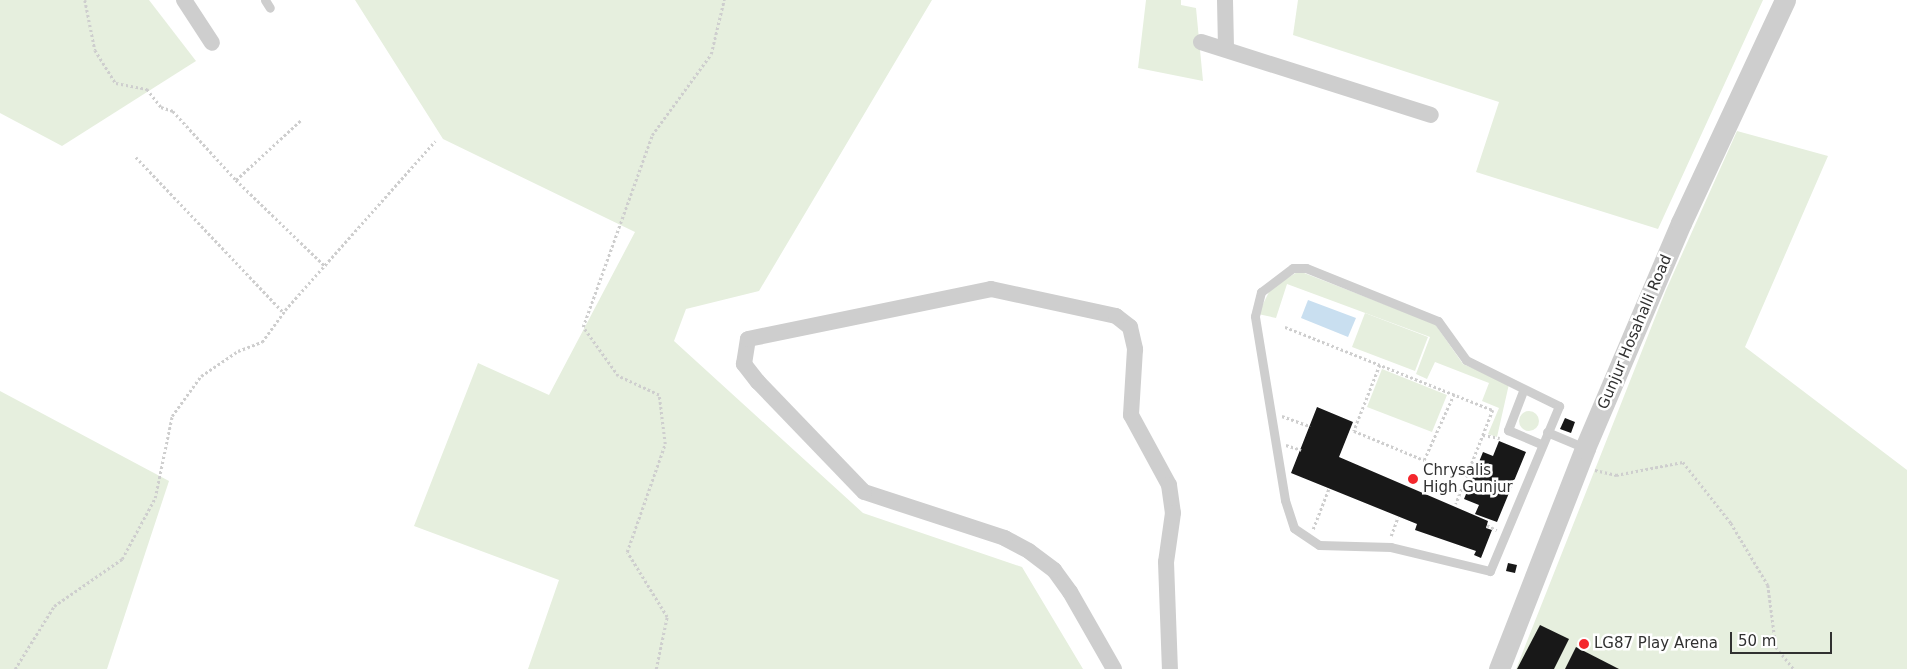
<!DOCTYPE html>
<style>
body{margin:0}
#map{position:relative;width:1907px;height:669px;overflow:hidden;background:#fff;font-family:"DejaVu Sans",sans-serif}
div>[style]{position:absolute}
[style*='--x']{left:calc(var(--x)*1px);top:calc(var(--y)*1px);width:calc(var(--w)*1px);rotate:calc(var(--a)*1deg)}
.green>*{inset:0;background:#e6efde}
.round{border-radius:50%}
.water>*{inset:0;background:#c9dff0}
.building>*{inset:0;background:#181818}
.path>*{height:2.5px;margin-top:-1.25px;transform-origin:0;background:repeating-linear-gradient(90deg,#cecece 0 2.5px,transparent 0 5px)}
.service>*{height:9px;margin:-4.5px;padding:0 4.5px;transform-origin:4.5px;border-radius:4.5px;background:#cecece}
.minor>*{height:16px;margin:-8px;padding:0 8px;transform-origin:8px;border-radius:8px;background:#cecece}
.tertiary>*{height:21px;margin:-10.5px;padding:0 10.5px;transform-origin:10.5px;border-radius:10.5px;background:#cecece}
.dots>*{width:14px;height:14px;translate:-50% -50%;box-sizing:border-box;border:2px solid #fff;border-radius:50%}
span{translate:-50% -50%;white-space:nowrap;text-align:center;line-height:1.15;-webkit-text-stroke:5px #fff;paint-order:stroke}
.street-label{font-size:15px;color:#313131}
.poi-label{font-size:15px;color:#313131}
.left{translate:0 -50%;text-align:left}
.scale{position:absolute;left:1730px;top:632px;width:102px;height:22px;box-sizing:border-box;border:2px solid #313131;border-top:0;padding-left:6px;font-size:15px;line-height:18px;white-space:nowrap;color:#313131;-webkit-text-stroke:4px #fff;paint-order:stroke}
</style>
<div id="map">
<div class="green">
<i style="clip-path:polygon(0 0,149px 0,196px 61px,62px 146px,0 113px)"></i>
<i style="clip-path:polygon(355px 0,932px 0,759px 291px,686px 309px,674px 341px,863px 513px,1022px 567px,1083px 669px,528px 669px,559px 580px,414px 526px,478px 363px,549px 395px,635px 232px,443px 139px)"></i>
<i style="clip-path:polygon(1146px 0,1181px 0,1181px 5px,1196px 8px,1203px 81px,1138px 68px)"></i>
<i style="clip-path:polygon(1298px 0,1763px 0,1658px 229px,1476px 172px,1499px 102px,1293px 35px)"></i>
<i style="clip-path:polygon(1737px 131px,1828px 156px,1745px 347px,1907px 470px,1907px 669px,1516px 669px,1666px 290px)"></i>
<i style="clip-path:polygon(1299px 271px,1435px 324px,1463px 364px,1509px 384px,1497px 437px,1488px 434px,1499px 408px,1482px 401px,1489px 383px,1435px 362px,1427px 379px,1416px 374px,1430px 337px,1287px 284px,1276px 318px,1258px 314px,1271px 288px)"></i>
<i style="clip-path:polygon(1365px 313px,1428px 337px,1415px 371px,1352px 347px)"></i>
<i style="clip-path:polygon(1382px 369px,1447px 395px,1432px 432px,1367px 407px)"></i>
<i style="clip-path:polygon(0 391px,169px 481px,107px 669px,0 669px)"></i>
<i class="round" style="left:1519px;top:411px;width:20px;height:20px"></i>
</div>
<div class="water">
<i style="clip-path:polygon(1308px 300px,1356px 318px,1348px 337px,1301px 318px)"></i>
</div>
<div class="building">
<i style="clip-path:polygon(1317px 407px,1353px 422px,1339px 457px,1488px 521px,1486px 528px,1492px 530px,1481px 558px,1474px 555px,1476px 551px,1415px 530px,1417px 524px,1291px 473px)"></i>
<i style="clip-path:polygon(1565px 418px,1575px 422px,1571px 433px,1560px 429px)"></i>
<i style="clip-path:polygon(1499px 441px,1526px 452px,1497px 522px,1475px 514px,1479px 505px,1464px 499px,1483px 452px,1493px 456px)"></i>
<i style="clip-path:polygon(1508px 563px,1517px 565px,1515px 573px,1506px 571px)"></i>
<i style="clip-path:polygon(1540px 625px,1569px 639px,1554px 669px,1517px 669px)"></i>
<i style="clip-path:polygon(1576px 647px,1619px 669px,1565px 669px)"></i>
</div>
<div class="path">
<i style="--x:85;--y:0;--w:51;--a:78.7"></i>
<i style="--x:95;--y:50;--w:39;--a:58"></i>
<i style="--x:116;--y:83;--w:32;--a:11"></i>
<i style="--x:147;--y:89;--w:23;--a:52"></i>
<i style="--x:161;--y:107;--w:13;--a:18"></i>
<i style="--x:173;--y:111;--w:93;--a:47.6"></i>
<i style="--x:236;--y:180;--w:125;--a:44"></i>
<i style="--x:136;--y:157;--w:214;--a:46.5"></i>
<i style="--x:236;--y:180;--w:88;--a:-42.7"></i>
<i style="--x:1285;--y:327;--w:224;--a:21.8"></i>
<i style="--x:1493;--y:410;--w:101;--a:111.5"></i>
<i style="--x:1380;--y:365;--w:71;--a:111.5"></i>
<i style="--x:1354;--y:431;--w:76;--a:22.5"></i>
<i style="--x:1424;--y:460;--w:72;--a:-65.6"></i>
<i style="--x:1282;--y:416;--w:30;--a:20"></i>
<i style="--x:1483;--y:435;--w:17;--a:10"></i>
<i style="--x:1286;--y:445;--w:16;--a:18"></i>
<i style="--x:1595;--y:470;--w:22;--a:13"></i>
<i style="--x:1616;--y:475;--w:68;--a:-11"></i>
<i style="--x:1683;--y:462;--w:78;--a:51.8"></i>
<i style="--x:1731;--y:523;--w:72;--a:59.2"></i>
<i style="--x:1768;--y:585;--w:63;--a:82.6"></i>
<i style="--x:1776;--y:647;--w:28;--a:51"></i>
<i style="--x:1487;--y:525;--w:11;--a:27"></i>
<i style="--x:1313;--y:529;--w:44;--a:-68.7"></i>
<i style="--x:1391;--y:536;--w:20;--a:-70"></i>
<i style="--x:15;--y:669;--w:74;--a:-58.2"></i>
<i style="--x:54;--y:606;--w:83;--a:-34.7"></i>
<i style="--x:122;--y:559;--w:69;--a:-61.6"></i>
<i style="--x:155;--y:498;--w:84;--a:-78.3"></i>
<i style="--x:172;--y:416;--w:49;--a:-54.1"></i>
<i style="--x:201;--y:376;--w:45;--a:-34"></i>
<i style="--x:238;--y:351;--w:26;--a:-21"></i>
<i style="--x:262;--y:342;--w:39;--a:-54"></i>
<i style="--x:285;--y:310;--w:226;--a:-48.4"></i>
<i style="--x:656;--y:669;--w:53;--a:-78.1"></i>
<i style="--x:667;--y:617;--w:76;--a:-121.6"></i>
<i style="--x:627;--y:552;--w:114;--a:-70.6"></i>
<i style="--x:665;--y:444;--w:49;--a:-97"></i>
<i style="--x:659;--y:395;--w:45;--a:-155.1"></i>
<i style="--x:618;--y:376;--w:60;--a:-125.5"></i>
<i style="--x:583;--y:327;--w:204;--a:-70.2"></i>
<i style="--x:652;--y:135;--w:100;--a:-53.9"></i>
<i style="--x:711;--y:54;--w:56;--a:-76.5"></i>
</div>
<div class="service">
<i style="--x:265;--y:0;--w:9;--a:58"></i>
<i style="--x:1293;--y:268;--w:13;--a:0"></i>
<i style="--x:1306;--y:268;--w:142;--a:21.9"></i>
<i style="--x:1438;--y:321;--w:48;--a:54.3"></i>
<i style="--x:1466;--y:360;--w:104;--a:26.3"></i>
<i style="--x:1559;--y:406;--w:179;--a:112.7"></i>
<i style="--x:1490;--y:571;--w:102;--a:-166.4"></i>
<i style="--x:1391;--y:547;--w:72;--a:-178.4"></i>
<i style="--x:1319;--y:545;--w:30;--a:-146"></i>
<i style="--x:1294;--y:528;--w:29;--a:-108"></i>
<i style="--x:1285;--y:500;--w:186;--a:-99.3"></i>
<i style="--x:1255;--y:316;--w:25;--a:-76"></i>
<i style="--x:1261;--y:292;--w:40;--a:-37"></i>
<i style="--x:1523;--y:391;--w:42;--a:111"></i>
<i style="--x:1508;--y:430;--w:36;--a:23"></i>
<i style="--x:1547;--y:432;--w:41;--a:22.8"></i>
</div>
<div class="minor">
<i style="--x:184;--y:0;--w:51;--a:56.9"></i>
<i style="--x:1225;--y:0;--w:48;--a:88.8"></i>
<i style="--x:1201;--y:42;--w:241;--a:17.6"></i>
<i style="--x:1114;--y:669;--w:89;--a:-119.7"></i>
<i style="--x:1070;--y:592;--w:27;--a:-126"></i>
<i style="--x:1054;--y:570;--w:31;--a:-143"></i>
<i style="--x:1029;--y:551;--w:27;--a:-152"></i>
<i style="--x:1005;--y:538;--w:148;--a:-161.9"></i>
<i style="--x:864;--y:492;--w:153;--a:-133.9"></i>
<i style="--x:758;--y:382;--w:23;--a:-128"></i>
<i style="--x:744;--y:364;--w:25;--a:-81"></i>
<i style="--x:748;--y:339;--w:248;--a:-11.6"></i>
<i style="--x:991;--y:289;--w:128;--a:12.2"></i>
<i style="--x:1116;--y:316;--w:18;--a:38"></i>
<i style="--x:1130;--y:327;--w:23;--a:77"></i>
<i style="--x:1135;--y:349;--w:66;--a:93.5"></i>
<i style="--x:1131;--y:415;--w:80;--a:61.5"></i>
<i style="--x:1169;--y:485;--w:28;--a:82"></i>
<i style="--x:1173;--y:513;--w:49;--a:98.1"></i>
<i style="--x:1166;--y:562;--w:107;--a:87.9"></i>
</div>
<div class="tertiary">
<i style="--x:1499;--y:669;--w:237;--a:-68.7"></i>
<i style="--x:1585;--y:448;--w:245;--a:-66.9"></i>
<i style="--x:1681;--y:223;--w:246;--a:-65"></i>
</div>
<div class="dots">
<i style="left:1413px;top:479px;background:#f4272d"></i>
<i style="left:1584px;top:644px;background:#f4272d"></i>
</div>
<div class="street-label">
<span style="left:1635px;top:332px;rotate:-67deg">Gunjur Hosahalli Road</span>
</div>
<div class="poi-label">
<span class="left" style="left:1423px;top:479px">Chrysalis<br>High Gunjur</span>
<span class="left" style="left:1594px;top:644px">LG87 Play Arena</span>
</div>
<div class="scale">50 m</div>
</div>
